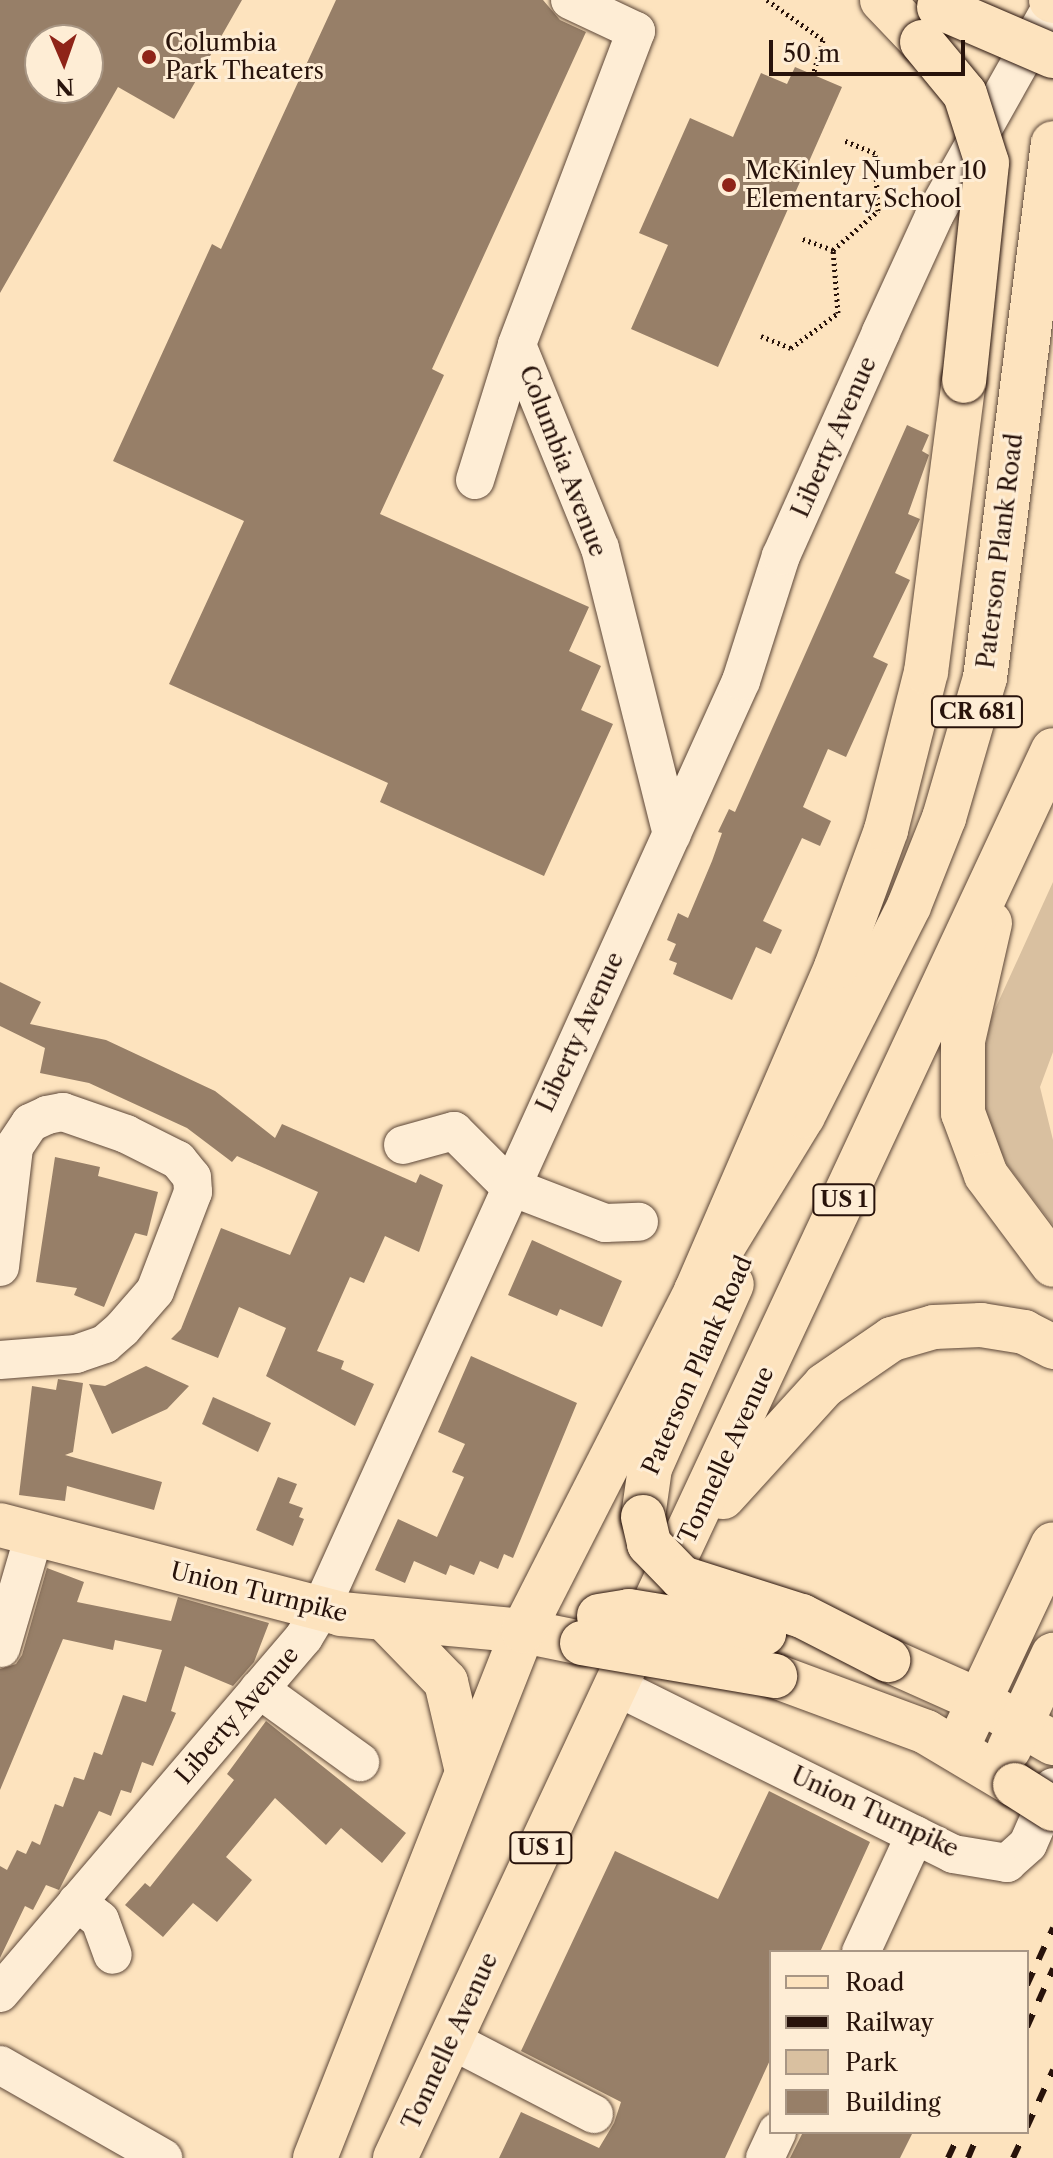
<!DOCTYPE html>
<style>
body{margin:0}
#map{position:relative;width:1053px;height:2158px;overflow:hidden;background:#fde3be;font-family:"Libre Caslon Text",serif}
div>[style]{position:absolute}
[style*='--x']{left:calc(var(--x)*1px);top:calc(var(--y)*1px);width:calc(var(--w)*1px);rotate:calc(var(--a)*1deg)}
.green>*{inset:0;background:#d9c0a0}
.building>*{inset:0;background:#977f68}
.path>*{height:5px;margin-top:-2.5px;transform-origin:0;background:repeating-linear-gradient(90deg,#28130b 0 2px,transparent 0 6px)}
.roads{filter:drop-shadow(0 0 2px #5d4738) drop-shadow(0 0 2px #5d4738)}
.minor>*{height:38px;margin:-19px;padding:0 19px;transform-origin:19px;border-radius:19px;background:#feedd5}
.major>*{height:44px;margin:-22px;padding:0 22px;transform-origin:22px;border-radius:22px;background:#fde3be}
.highway>*{height:44px;margin:-22px;padding:0 22px;transform-origin:22px;border-radius:22px;background:#fde3be}
.rail>*{height:6px;margin-top:-3px;transform-origin:0;background:repeating-linear-gradient(90deg,#28130b 0 14px,transparent 0 28px)}
.bridges{filter:drop-shadow(0 0 2px #28130b) drop-shadow(0 0 2px #28130b)}
.major-bridge>*{height:44px;margin:-22px;padding:0 22px;transform-origin:22px;border-radius:22px;background:#fde3be}
.highway-bridge>*{height:44px;margin:-22px;padding:0 22px;transform-origin:22px;border-radius:22px;background:#fde3be}
.dots>*{width:22px;height:22px;translate:-50% -50%;box-sizing:border-box;border:4px solid #feedd5;border-radius:50%}
span{translate:-50% -50%;white-space:nowrap;text-align:center;line-height:1.15;-webkit-text-stroke:6px #feedd5;paint-order:stroke}
.shield-label span{padding:2px 6px;background:#feedd5;border:2px solid;border-radius:6px;-webkit-text-stroke-width:0}
.shield-label{font-size:22px;color:#28130b;font-weight:700}
.poi-label{font-size:24px;color:#28130b}
.left{translate:0 -50%;text-align:left}
.street-label{font-size:24px;color:#28130b}
.legend{position:absolute;left:769px;top:1950px;width:260px;height:184px;box-sizing:border-box;background:#feedd5;border:2px solid #a89684;margin:0;padding:10px 14px;list-style:none;font-size:24px;color:#28130b}
.legend li{display:flex;align-items:center;gap:16px;height:40px}
.legend b{width:40px;border:2px solid #a89684}
.north{position:absolute;left:24px;top:24px;width:80px;height:80px;box-sizing:border-box;background:#feedd5;border:2px solid #a89684;border-radius:50%;rotate:178deg;font-size:22px;font-weight:700;line-height:32px;text-align:center;color:#28130b}
.north::after{content:'';display:block;margin:auto;width:28px;height:36px;background:#8f2418;clip-path:polygon(50% 0,100% 100%,50% 72%,0 100%)}
.scale{position:absolute;left:769px;top:40px;width:196px;height:36px;box-sizing:border-box;border:4px solid #28130b;border-top:0;padding-left:10px;font-size:24px;line-height:28px;white-space:nowrap;color:#28130b;-webkit-text-stroke:6px #feedd5;paint-order:stroke}
</style>
<div id="map">
<div class="green">
<i style="clip-path:polygon(1053px 882px,1053px 1052px,1040px 1087px,1053px 1140px,1053px 1225px,1008px 1166px,989px 1128px,980px 1076px,991px 1018px)"></i>
</div>
<div class="building">
<i style="clip-path:polygon(evenodd,0 0,242px 0,174px 119px,118px 87px,0 293px,0 0,40px 40px,88px 40px,88px 88px,40px 88px,40px 40px)"></i>
<i style="clip-path:polygon(336px 0,543px 0,560px 20px,586px 32px,432px 369px,444px 375px,380px 514px,589px 607px,569px 651px,601px 666px,581px 710px,613px 724px,544px 876px,380px 802px,388px 783px,169px 684px,244px 521px,113px 461px,212px 244px,221px 249px)"></i>
<i style="clip-path:polygon(795px 67px,842px 87px,718px 367px,631px 329px,668px 245px,639px 233px,690px 118px,733px 137px,761px 73px,787px 84px)"></i>
<i style="clip-path:polygon(907px 425px,929px 435px,922px 451px,929px 455px,908px 514px,920px 519px,895px 573px,910px 580px,873px 657px,888px 664px,846px 757px,828px 749px,803px 807px,831px 821px,820px 846px,802px 838px,763px 921px,782px 930px,771px 954px,756px 947px,732px 1000px,673px 974px,677px 963px,669px 960px,676px 944px,667px 940px,678px 913px,688px 918px,712px 861px,722px 833px,718px 832px,729px 809px,735px 812px)"></i>
<i style="clip-path:polygon(0 982px,41px 1002px,30px 1024px,106px 1040px,215px 1091px,275px 1138px,282px 1124px,416px 1183px,420px 1174px,443px 1185px,419px 1252px,385px 1236px,364px 1283px,350px 1277px,317px 1351px,344px 1361px,341px 1369px,374px 1384px,355px 1426px,266px 1376px,286px 1328px,239px 1307px,218px 1358px,171px 1339px,181px 1329px,221px 1228px,290px 1255px,318px 1192px,237px 1156px,232px 1162px,187px 1128px,89px 1083px,40px 1073px,45px 1048px,0 1026px)"></i>
<i style="clip-path:polygon(55px 1157px,100px 1167px,98px 1176px,158px 1192px,147px 1236px,135px 1233px,104px 1307px,74px 1295px,77px 1288px,36px 1282px)"></i>
<i style="clip-path:polygon(532px 1240px,622px 1281px,602px 1327px,560px 1309px,557px 1316px,508px 1295px)"></i>
<i style="clip-path:polygon(471px 1356px,577px 1403px,513px 1558px,504px 1554px,498px 1569px,480px 1561px,474px 1575px,450px 1565px,446px 1575px,414px 1561px,405px 1583px,375px 1570px,398px 1519px,437px 1537px,464px 1477px,452px 1472px,465px 1444px,438px 1432px)"></i>
<i style="clip-path:polygon(146px 1366px,189px 1386px,167px 1409px,112px 1434px,89px 1384px,105px 1386px)"></i>
<i style="clip-path:polygon(58px 1379px,83px 1383px,73px 1452px,65px 1455px,162px 1482px,154px 1510px,67px 1486px,65px 1501px,19px 1495px,32px 1386px,56px 1390px)"></i>
<i style="clip-path:polygon(213px 1397px,271px 1423px,258px 1452px,202px 1424px)"></i>
<i style="clip-path:polygon(278px 1477px,297px 1484px,289px 1503px,303px 1508px,299px 1517px,304px 1519px,293px 1546px,256px 1530px)"></i>
<i style="clip-path:polygon(47px 1568px,84px 1582px,77px 1602px,171px 1621px,178px 1597px,269px 1623px,254px 1662px,233px 1686px,185px 1666px,171px 1711px,176px 1713px,153px 1766px,142px 1762px,131px 1793px,121px 1790px,111px 1816px,99px 1811px,59px 1890px,46px 1885px,33px 1910px,25px 1906px,0 1958px,0 1866px,7px 1870px,17px 1850px,26px 1854px,32px 1841px,40px 1845px,55px 1804px,63px 1807px,74px 1777px,84px 1780px,94px 1752px,102px 1755px,123px 1695px,146px 1702px,162px 1650px,115px 1640px,113px 1650px,63px 1639px,0 1790px,0 1669px,16px 1664px,22px 1655px)"></i>
<i style="clip-path:polygon(266px 1721px,406px 1833px,382px 1863px,341px 1828px,326px 1845px,275px 1798px,226px 1857px,252px 1880px,217px 1922px,193px 1903px,163px 1937px,125px 1905px,145px 1883px,150px 1887px,197px 1828px,234px 1780px,227px 1774px)"></i>
<i style="clip-path:polygon(769px 1791px,870px 1842px,820px 1952px,771px 1952px,771px 2058px,725px 2158px,499px 2158px,521px 2112px,599px 2148px,614px 2123px,621px 2102px,521px 2051px,615px 1851px,718px 1899px)"></i>
<i style="clip-path:polygon(803px 2132px,913px 2132px,900px 2158px,790px 2158px)"></i>
</div>
<div class="path">
<i style="--x:767;--y:0;--w:69;--a:35.5"></i>
<i style="--x:823;--y:40;--w:36;--a:106"></i>
<i style="--x:833;--y:250;--w:60;--a:-40.9"></i>
<i style="--x:878;--y:211;--w:58;--a:-93"></i>
<i style="--x:875;--y:153;--w:35;--a:-158"></i>
<i style="--x:761;--y:336;--w:32;--a:22"></i>
<i style="--x:791;--y:348;--w:59;--a:-36.7"></i>
<i style="--x:838;--y:313;--w:63;--a:-94.5"></i>
<i style="--x:833;--y:250;--w:33;--a:-160"></i>
</div>
<div class="roads">
<div class="minor">
<i style="--x:570;--y:0;--w:73;--a:25.2"></i>
<i style="--x:636;--y:31;--w:336;--a:110.8"></i>
<i style="--x:517;--y:345;--w:219;--a:67.8"></i>
<i style="--x:600;--y:548;--w:295;--a:75.9"></i>
<i style="--x:475;--y:480;--w:141;--a:-72.7"></i>
<i style="--x:403;--y:1145;--w:53;--a:-15.4"></i>
<i style="--x:454;--y:1131;--w:78;--a:45"></i>
<i style="--x:509;--y:1186;--w:103;--a:21.1"></i>
<i style="--x:605;--y:1223;--w:34;--a:-2"></i>
<i style="--x:0;--y:1267;--w:121;--a:-83.3"></i>
<i style="--x:14;--y:1147;--w:29;--a:-56"></i>
<i style="--x:30;--y:1123;--w:19;--a:-25"></i>
<i style="--x:47;--y:1115;--w:16;--a:-11"></i>
<i style="--x:63;--y:1112;--w:67;--a:19.2"></i>
<i style="--x:126;--y:1134;--w:58;--a:26.6"></i>
<i style="--x:178;--y:1160;--w:22;--a:51"></i>
<i style="--x:192;--y:1177;--w:15;--a:86"></i>
<i style="--x:193;--y:1192;--w:106;--a:111"></i>
<i style="--x:155;--y:1291;--w:50;--a:131"></i>
<i style="--x:122;--y:1329;--w:23;--a:139"></i>
<i style="--x:105;--y:1344;--w:31;--a:161"></i>
<i style="--x:76;--y:1354;--w:76;--a:175.5"></i>
<i style="--x:1;--y:1648;--w:121;--a:-73.7"></i>
<i style="--x:617;--y:1687;--w:375;--a:26.4"></i>
<i style="--x:953;--y:1854;--w:55;--a:9.5"></i>
<i style="--x:1007;--y:1863;--w:28;--a:-42"></i>
<i style="--x:1028;--y:1844;--w:62;--a:-66.3"></i>
<i style="--x:259;--y:1689;--w:125;--a:35.9"></i>
<i style="--x:77;--y:1902;--w:29;--a:38"></i>
<i style="--x:100;--y:1920;--w:37;--a:70"></i>
<i style="--x:861;--y:1952;--w:129;--a:-65.2"></i>
<i style="--x:0;--y:1993;--w:468;--a:-49.5"></i>
<i style="--x:304;--y:1637;--w:31;--a:-59"></i>
<i style="--x:320;--y:1610;--w:1020;--a:-65.62"></i>
<i style="--x:741;--y:681;--w:131;--a:-72.3"></i>
<i style="--x:781;--y:556;--w:245;--a:-65.9"></i>
<i style="--x:881;--y:332;--w:128;--a:-65.4"></i>
<i style="--x:934;--y:216;--w:243;--a:-60.7"></i>
<i style="--x:451;--y:2040;--w:161;--a:27.4"></i>
<i style="--x:0;--y:2065;--w:188;--a:29.7"></i>
<i style="--x:765;--y:2158;--w:29;--a:-65"></i>
</div>
<div class="major">
<i style="--x:990;--y:923;--w:121;--a:102.9"></i>
<i style="--x:963;--y:1041;--w:72;--a:90"></i>
<i style="--x:963;--y:1113;--w:66;--a:69.6"></i>
<i style="--x:986;--y:1175;--w:112;--a:53.3"></i>
<i style="--x:723;--y:1497;--w:151;--a:-47.7"></i>
<i style="--x:825;--y:1385;--w:81;--a:-34.5"></i>
<i style="--x:892;--y:1339;--w:44;--a:-15.9"></i>
<i style="--x:934;--y:1327;--w:47;--a:-2.4"></i>
<i style="--x:981;--y:1325;--w:44;--a:9.2"></i>
<i style="--x:1024;--y:1332;--w:33;--a:27"></i>
<i style="--x:643;--y:1517;--w:49;--a:-81.9"></i>
<i style="--x:650;--y:1468;--w:201;--a:-66"></i>
<i style="--x:0;--y:1525;--w:352;--a:14.6"></i>
<i style="--x:341;--y:1614;--w:183;--a:5.3"></i>
<i style="--x:523;--y:1631;--w:60;--a:11.5"></i>
<i style="--x:386;--y:1620;--w:86;--a:45.9"></i>
<i style="--x:446;--y:1682;--w:87;--a:76.8"></i>
<i style="--x:888;--y:1660;--w:101;--a:24"></i>
<i style="--x:980;--y:1701;--w:84;--a:29.9"></i>
<i style="--x:775;--y:1676;--w:161;--a:20.3"></i>
<i style="--x:926;--y:1732;--w:104;--a:30.8"></i>
<i style="--x:957;--y:1748;--w:225;--a:-64.8"></i>
<i style="--x:1009;--y:1749;--w:104;--a:-64.9"></i>
<i style="--x:315;--y:2158;--w:567;--a:-68.46"></i>
<i style="--x:523;--y:1631;--w:381;--a:-63"></i>
<i style="--x:696;--y:1291;--w:205;--a:-58.6"></i>
<i style="--x:803;--y:1116;--w:235;--a:-63.2"></i>
<i style="--x:909;--y:906;--w:95;--a:-68.3"></i>
<i style="--x:944;--y:818;--w:146;--a:-73.7"></i>
<i style="--x:985;--y:678;--w:539;--a:-82.76"></i>
<i style="--x:395;--y:2158;--w:1554;--a:-64.95"></i>
</div>
<div class="highway">
<i style="--x:882;--y:0;--w:58;--a:46.4"></i>
<i style="--x:1051;--y:0;--w:2;--a:27"></i>
<i style="--x:696;--y:1291;--w:353;--a:-66.6"></i>
<i style="--x:836;--y:967;--w:146;--a:-69.9"></i>
<i style="--x:886;--y:830;--w:163;--a:-75.8"></i>
<i style="--x:926;--y:672;--w:293;--a:-82.6"></i>
</div>
</div>
<div class="rail">
<i style="--x:1027;--y:1985;--w:63;--a:-65.5"></i>
<i style="--x:1027;--y:2027;--w:64;--a:-65.9"></i>
<i style="--x:1027;--y:2127;--w:63;--a:-65.5"></i>
<i style="--x:948;--y:2158;--w:29;--a:-65"></i>
<i style="--x:968;--y:2158;--w:28;--a:-67"></i>
<i style="--x:1013;--y:2158;--w:29;--a:-65"></i>
</div>
<div class="bridges">
<div class="major-bridge">
<i style="--x:643;--y:1517;--w:28;--a:77"></i>
<i style="--x:649;--y:1544;--w:47;--a:45.9"></i>
<i style="--x:682;--y:1578;--w:126;--a:17.6"></i>
<i style="--x:802;--y:1616;--w:97;--a:27.1"></i>
<i style="--x:599;--y:1616;--w:30;--a:-9"></i>
<i style="--x:629;--y:1611;--w:137;--a:9.3"></i>
<i style="--x:582;--y:1643;--w:196;--a:9.7"></i>
<i style="--x:1015;--y:1785;--w:45;--a:32.3"></i>
</div>
<div class="highway-bridge">
<i style="--x:939;--y:7;--w:124;--a:23.3"></i>
<i style="--x:922;--y:42;--w:67;--a:50.4"></i>
<i style="--x:965;--y:94;--w:72;--a:72.3"></i>
<i style="--x:987;--y:163;--w:219;--a:96"></i>
</div>
</div>
<div class="dots">
<i style="left:149px;top:57px;background:#8f2418"></i>
<i style="left:729px;top:185px;background:#8f2418"></i>
</div>
<div class="shield-label">
<span style="left:977px;top:712px">CR 681</span>
<span style="left:844px;top:1200px">US 1</span>
<span style="left:541px;top:1848px">US 1</span>
</div>
<div class="poi-label">
<span class="left" style="left:165px;top:57px">Columbia<br>Park Theaters</span>
<span class="left" style="left:745px;top:185px">McKinley Number 10<br>Elementary School</span>
</div>
<div class="street-label">
<span style="left:834px;top:437px;rotate:-66deg">Liberty Avenue</span>
<span style="left:563px;top:461px;rotate:69deg">Columbia Avenue</span>
<span style="left:1000px;top:551px;rotate:-83deg">Paterson Plank Road</span>
<span style="left:580px;top:1032px;rotate:-65deg">Liberty Avenue</span>
<span style="left:697px;top:1365px;rotate:-66deg">Paterson Plank Road</span>
<span style="left:726px;top:1455px;rotate:-65deg">Tonnelle Avenue</span>
<span style="left:259px;top:1592px;rotate:14deg">Union Turnpike</span>
<span style="left:237px;top:1715px;rotate:-49deg">Liberty Avenue</span>
<span style="left:875px;top:1812px;rotate:25deg">Union Turnpike</span>
<span style="left:450px;top:2041px;rotate:-65deg">Tonnelle Avenue</span>
</div>
<ul class="legend">
<li><b style="height:10px;background:#fde3be"></b>Road</li>
<li><b style="height:10px;background:#28130b"></b>Railway</li>
<li><b style="height:22px;background:#d9c0a0"></b>Park</li>
<li><b style="height:22px;background:#977f68"></b>Building</li>
</ul>
<div class="north">N</div>
<div class="scale">50 m</div>
</div>
